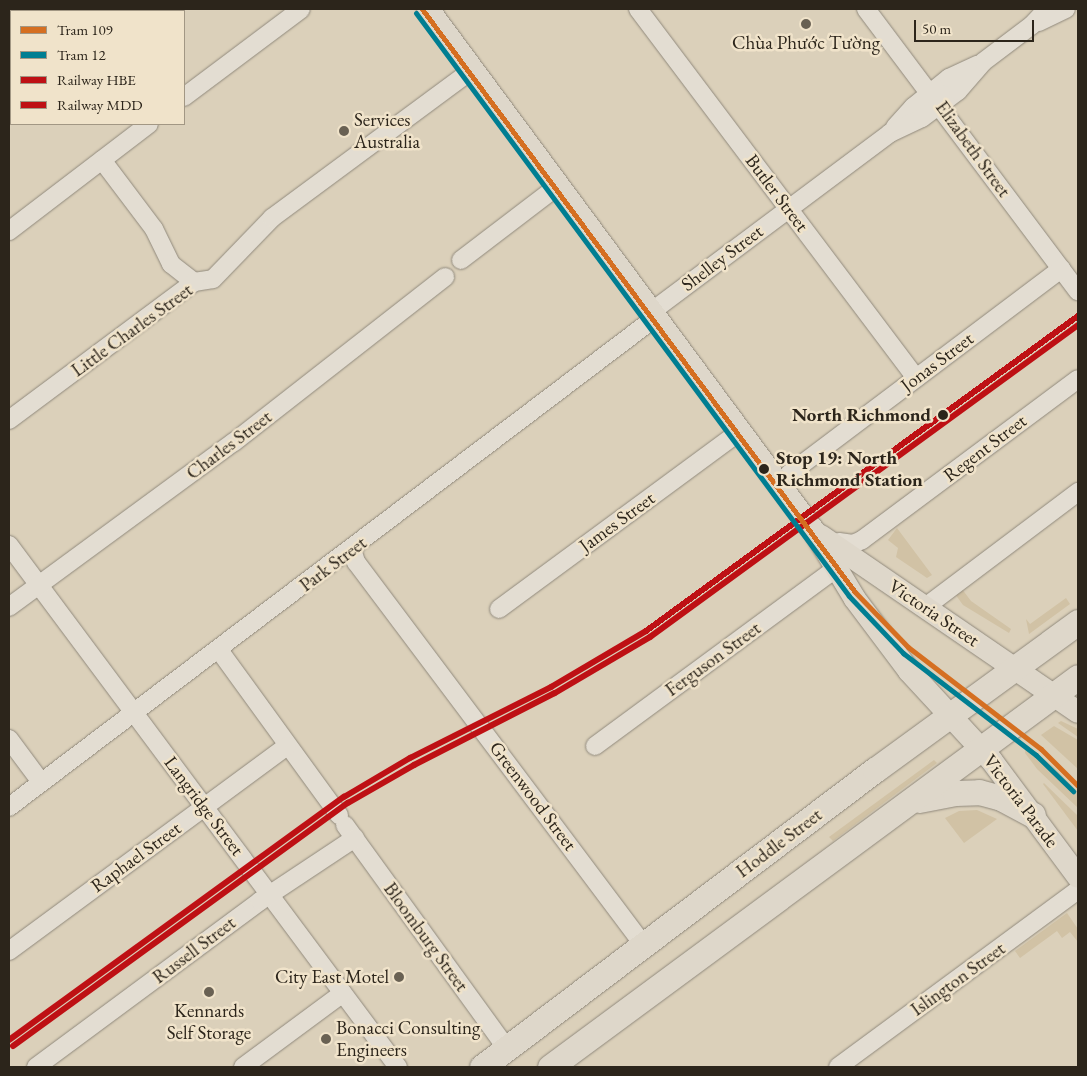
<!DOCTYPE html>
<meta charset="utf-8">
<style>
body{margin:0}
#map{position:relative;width:1087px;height:1076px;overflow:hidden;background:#dbd0ba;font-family:"EB Garamond",serif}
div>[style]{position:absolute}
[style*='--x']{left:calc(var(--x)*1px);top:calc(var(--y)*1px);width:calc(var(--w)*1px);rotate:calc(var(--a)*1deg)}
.green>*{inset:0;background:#d1c2a5}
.roads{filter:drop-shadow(0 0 1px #90897c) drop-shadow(0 0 1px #90897c)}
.minor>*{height:18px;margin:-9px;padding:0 9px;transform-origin:9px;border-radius:9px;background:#e3ddd2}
.major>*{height:22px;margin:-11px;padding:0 11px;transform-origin:11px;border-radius:11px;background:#ded7ca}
.highway>*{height:25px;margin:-12.5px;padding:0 12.5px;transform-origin:12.5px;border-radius:12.5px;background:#ded7ca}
.rail-1>*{height:6px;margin:-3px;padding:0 3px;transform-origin:3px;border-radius:3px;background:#be1014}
.rail-2>*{height:6px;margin:-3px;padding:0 3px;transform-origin:3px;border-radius:3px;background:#be1014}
.tram-1>*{height:5px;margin:-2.5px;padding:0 2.5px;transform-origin:2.5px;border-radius:2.5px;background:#d56f21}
.tram-2>*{height:5px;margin:-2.5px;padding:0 2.5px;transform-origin:2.5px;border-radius:2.5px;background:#007e92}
.dots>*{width:14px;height:14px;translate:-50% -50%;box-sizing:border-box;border:2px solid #f0e3ca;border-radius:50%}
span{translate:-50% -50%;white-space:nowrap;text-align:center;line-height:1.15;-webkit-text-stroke:5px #f0e3ca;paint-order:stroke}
.poi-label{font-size:19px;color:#2c251b}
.left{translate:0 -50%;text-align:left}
.right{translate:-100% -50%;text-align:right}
.street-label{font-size:19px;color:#2c251b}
.stop-label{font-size:19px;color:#2c251b;font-weight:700}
.frame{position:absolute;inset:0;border:10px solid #2c251b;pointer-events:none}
.legend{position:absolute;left:10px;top:10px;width:175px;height:115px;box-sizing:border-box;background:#f0e3ca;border:1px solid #a29784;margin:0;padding:6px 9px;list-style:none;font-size:15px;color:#2c251b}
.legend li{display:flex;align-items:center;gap:10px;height:25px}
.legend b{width:25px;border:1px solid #a29784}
.scale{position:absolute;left:914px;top:20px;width:120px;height:22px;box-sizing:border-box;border:2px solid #2c251b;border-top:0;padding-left:6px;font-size:15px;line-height:18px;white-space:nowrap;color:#2c251b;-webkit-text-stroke:4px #f0e3ca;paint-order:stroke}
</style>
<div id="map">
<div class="green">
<i style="clip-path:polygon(897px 528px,932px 575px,927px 578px,896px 557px,898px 548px,888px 540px)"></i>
<i style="clip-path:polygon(962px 589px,971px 601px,1011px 629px,1009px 633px,963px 605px,955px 594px)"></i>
<i style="clip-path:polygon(1066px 598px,1070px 604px,1029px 634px,1026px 619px,1030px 624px)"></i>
<i style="clip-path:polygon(1061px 721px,1078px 729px,1078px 737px,1058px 723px)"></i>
<i style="clip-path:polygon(1054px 726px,1078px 740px,1078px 769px,1041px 735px)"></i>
<i style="clip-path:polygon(1026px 745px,1055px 768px,1078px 792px,1078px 808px,1037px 769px,1025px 753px)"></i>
<i style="clip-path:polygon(934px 760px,937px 763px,833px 841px,829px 837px)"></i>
<i style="clip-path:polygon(1044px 783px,1078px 816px,1078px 831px,1043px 784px)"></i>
<i style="clip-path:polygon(977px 810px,997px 819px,964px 843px,945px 818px,959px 811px)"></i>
<i style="clip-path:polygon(1067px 913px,1078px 929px,1078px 942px,1070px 932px,1062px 938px,1057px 931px,1020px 958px,1015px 951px)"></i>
</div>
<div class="roads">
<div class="minor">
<i style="--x:638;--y:9;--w:462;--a:53"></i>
<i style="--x:866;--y:9;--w:353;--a:53.1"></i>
<i style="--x:88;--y:11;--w:4;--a:-34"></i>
<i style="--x:1039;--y:22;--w:30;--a:-26"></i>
<i style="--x:9;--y:71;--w:3;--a:-45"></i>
<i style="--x:184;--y:97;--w:146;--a:-36.9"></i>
<i style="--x:895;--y:127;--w:27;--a:-48"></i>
<i style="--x:913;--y:107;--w:46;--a:-38.9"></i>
<i style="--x:949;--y:78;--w:31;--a:-25"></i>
<i style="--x:102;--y:160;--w:86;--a:53"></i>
<i style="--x:154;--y:229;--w:39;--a:64"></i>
<i style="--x:171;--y:264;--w:29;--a:38"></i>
<i style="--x:9;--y:231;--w:176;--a:-37.4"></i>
<i style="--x:461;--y:260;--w:123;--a:-37.4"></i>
<i style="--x:651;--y:312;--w:299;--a:-36.8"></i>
<i style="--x:890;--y:133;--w:35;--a:-25"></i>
<i style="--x:922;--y:118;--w:45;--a:-36.9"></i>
<i style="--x:958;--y:91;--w:38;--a:-49"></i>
<i style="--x:983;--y:62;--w:61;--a:-37.1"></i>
<i style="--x:1032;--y:25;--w:22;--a:-47"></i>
<i style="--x:9;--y:420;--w:231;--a:-36.7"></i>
<i style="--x:194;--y:282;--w:19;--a:-9"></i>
<i style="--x:213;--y:279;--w:85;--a:-46"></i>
<i style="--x:272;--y:218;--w:240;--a:-36.5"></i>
<i style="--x:789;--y:474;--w:341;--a:-37"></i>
<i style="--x:839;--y:542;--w:14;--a:8"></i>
<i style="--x:853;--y:544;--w:10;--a:-24"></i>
<i style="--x:862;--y:540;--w:269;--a:-36.7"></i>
<i style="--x:9;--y:545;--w:651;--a:53.31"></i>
<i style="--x:352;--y:549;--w:14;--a:73"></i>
<i style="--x:356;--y:562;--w:479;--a:53.1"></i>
<i style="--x:9;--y:607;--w:279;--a:-36.3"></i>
<i style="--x:234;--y:442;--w:268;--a:-38"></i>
<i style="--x:924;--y:608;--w:193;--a:-37"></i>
<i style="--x:499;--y:609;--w:293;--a:-36.4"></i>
<i style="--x:219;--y:650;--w:204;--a:54"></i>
<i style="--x:9;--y:739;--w:54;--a:53.3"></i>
<i style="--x:595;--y:746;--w:292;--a:-36.4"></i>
<i style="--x:9;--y:807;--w:812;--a:-37.14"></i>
<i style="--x:345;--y:825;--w:276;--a:54.1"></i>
<i style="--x:9;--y:951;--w:345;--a:-36.4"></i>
<i style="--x:36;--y:1067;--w:279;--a:-36.5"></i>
<i style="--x:260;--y:901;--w:114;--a:-33.6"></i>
<i style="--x:243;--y:1067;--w:124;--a:-36.5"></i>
<i style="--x:838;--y:1067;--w:298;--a:-36.4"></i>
</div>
<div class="major">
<i style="--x:428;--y:9;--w:649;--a:53.52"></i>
<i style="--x:814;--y:531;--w:79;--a:58.9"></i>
<i style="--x:855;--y:599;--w:90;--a:53.1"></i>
<i style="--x:909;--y:671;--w:122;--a:47.3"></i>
<i style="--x:992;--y:761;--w:144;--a:53.4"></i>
<i style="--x:821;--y:536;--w:311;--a:34.4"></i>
</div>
<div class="highway">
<i style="--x:919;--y:800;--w:37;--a:-11"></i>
<i style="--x:955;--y:793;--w:24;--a:-2"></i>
<i style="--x:979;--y:792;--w:23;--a:15"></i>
<i style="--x:1001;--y:798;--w:36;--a:28"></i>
<i style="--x:482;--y:1067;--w:493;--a:-37.1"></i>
<i style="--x:875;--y:770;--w:251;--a:-36.1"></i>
<i style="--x:550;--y:1067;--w:656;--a:-36.45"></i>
</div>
</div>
<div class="rail-1">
<i style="--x:9;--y:1040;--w:414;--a:-36"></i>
<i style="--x:344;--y:797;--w:77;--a:-30.6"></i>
<i style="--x:410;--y:758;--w:158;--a:-26.7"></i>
<i style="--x:551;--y:687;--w:110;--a:-30.5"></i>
<i style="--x:646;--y:631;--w:535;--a:-36.1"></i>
</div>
<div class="rail-2">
<i style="--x:13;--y:1046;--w:414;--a:-36"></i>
<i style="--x:348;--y:803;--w:76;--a:-29.9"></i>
<i style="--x:414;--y:765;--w:158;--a:-27.1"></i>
<i style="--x:555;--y:693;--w:110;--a:-30.5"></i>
<i style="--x:650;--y:637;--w:530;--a:-36.09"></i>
</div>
<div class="tram-1">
<i style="--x:422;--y:9;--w:726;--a:53.4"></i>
<i style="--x:855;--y:592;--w:76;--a:46.1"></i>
<i style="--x:908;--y:647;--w:168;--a:37.5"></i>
<i style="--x:1041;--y:749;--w:52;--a:45"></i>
</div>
<div class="tram-2">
<i style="--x:416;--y:13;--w:726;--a:53.4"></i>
<i style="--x:849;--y:596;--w:79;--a:46.5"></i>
<i style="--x:903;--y:653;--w:168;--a:37.5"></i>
<i style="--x:1036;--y:755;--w:52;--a:44.2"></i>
</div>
<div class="dots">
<i style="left:806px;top:24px;background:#696153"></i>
<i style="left:344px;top:131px;background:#696153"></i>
<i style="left:943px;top:415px;background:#2c251b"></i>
<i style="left:764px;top:469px;background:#2c251b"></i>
<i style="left:399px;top:977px;background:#696153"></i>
<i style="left:209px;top:992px;background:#696153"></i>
<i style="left:326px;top:1039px;background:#696153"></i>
</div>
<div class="poi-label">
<span style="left:806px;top:43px">Chùa Phước Tường</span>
<span class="left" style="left:354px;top:131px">Services<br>Australia</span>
<span class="right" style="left:389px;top:977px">City East Motel</span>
<span style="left:209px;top:1022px">Kennards<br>Self Storage</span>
<span class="left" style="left:336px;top:1039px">Bonacci Consulting<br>Engineers</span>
</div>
<div class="street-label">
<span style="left:973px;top:149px;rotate:54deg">Elizabeth Street</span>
<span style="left:777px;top:193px;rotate:53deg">Butler Street</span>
<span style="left:722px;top:258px;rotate:-37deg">Shelley Street</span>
<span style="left:132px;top:330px;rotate:-36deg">Little Charles Street</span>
<span style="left:937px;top:362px;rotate:-37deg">Jonas Street</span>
<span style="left:229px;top:445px;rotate:-37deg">Charles Street</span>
<span style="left:985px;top:448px;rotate:-37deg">Regent Street</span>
<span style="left:617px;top:522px;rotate:-36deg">James Street</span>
<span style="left:333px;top:564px;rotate:-37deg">Park Street</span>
<span style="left:934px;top:613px;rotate:34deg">Victoria Street</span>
<span style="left:713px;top:659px;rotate:-36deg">Ferguson Street</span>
<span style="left:533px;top:796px;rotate:53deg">Greenwood Street</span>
<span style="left:1021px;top:801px;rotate:53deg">Victoria Parade</span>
<span style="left:204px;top:806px;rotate:53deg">Langridge Street</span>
<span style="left:779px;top:843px;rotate:-37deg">Hoddle Street</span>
<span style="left:136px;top:857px;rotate:-36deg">Raphael Street</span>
<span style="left:426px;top:937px;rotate:54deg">Bloomburg Street</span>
<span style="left:194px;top:950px;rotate:-37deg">Russell Street</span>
<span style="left:958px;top:979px;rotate:-36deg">Islington Street</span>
</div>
<div class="stop-label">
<span class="right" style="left:931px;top:415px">North Richmond</span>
<span class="left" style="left:776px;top:469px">Stop 19: North<br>Richmond Station</span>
</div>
<div class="frame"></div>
<ul class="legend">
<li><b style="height:6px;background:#d56f21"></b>Tram 109</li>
<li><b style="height:6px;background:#007e92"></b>Tram 12</li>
<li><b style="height:6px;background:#be1014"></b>Railway HBE</li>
<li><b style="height:6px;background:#be1014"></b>Railway MDD</li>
</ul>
<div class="scale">50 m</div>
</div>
